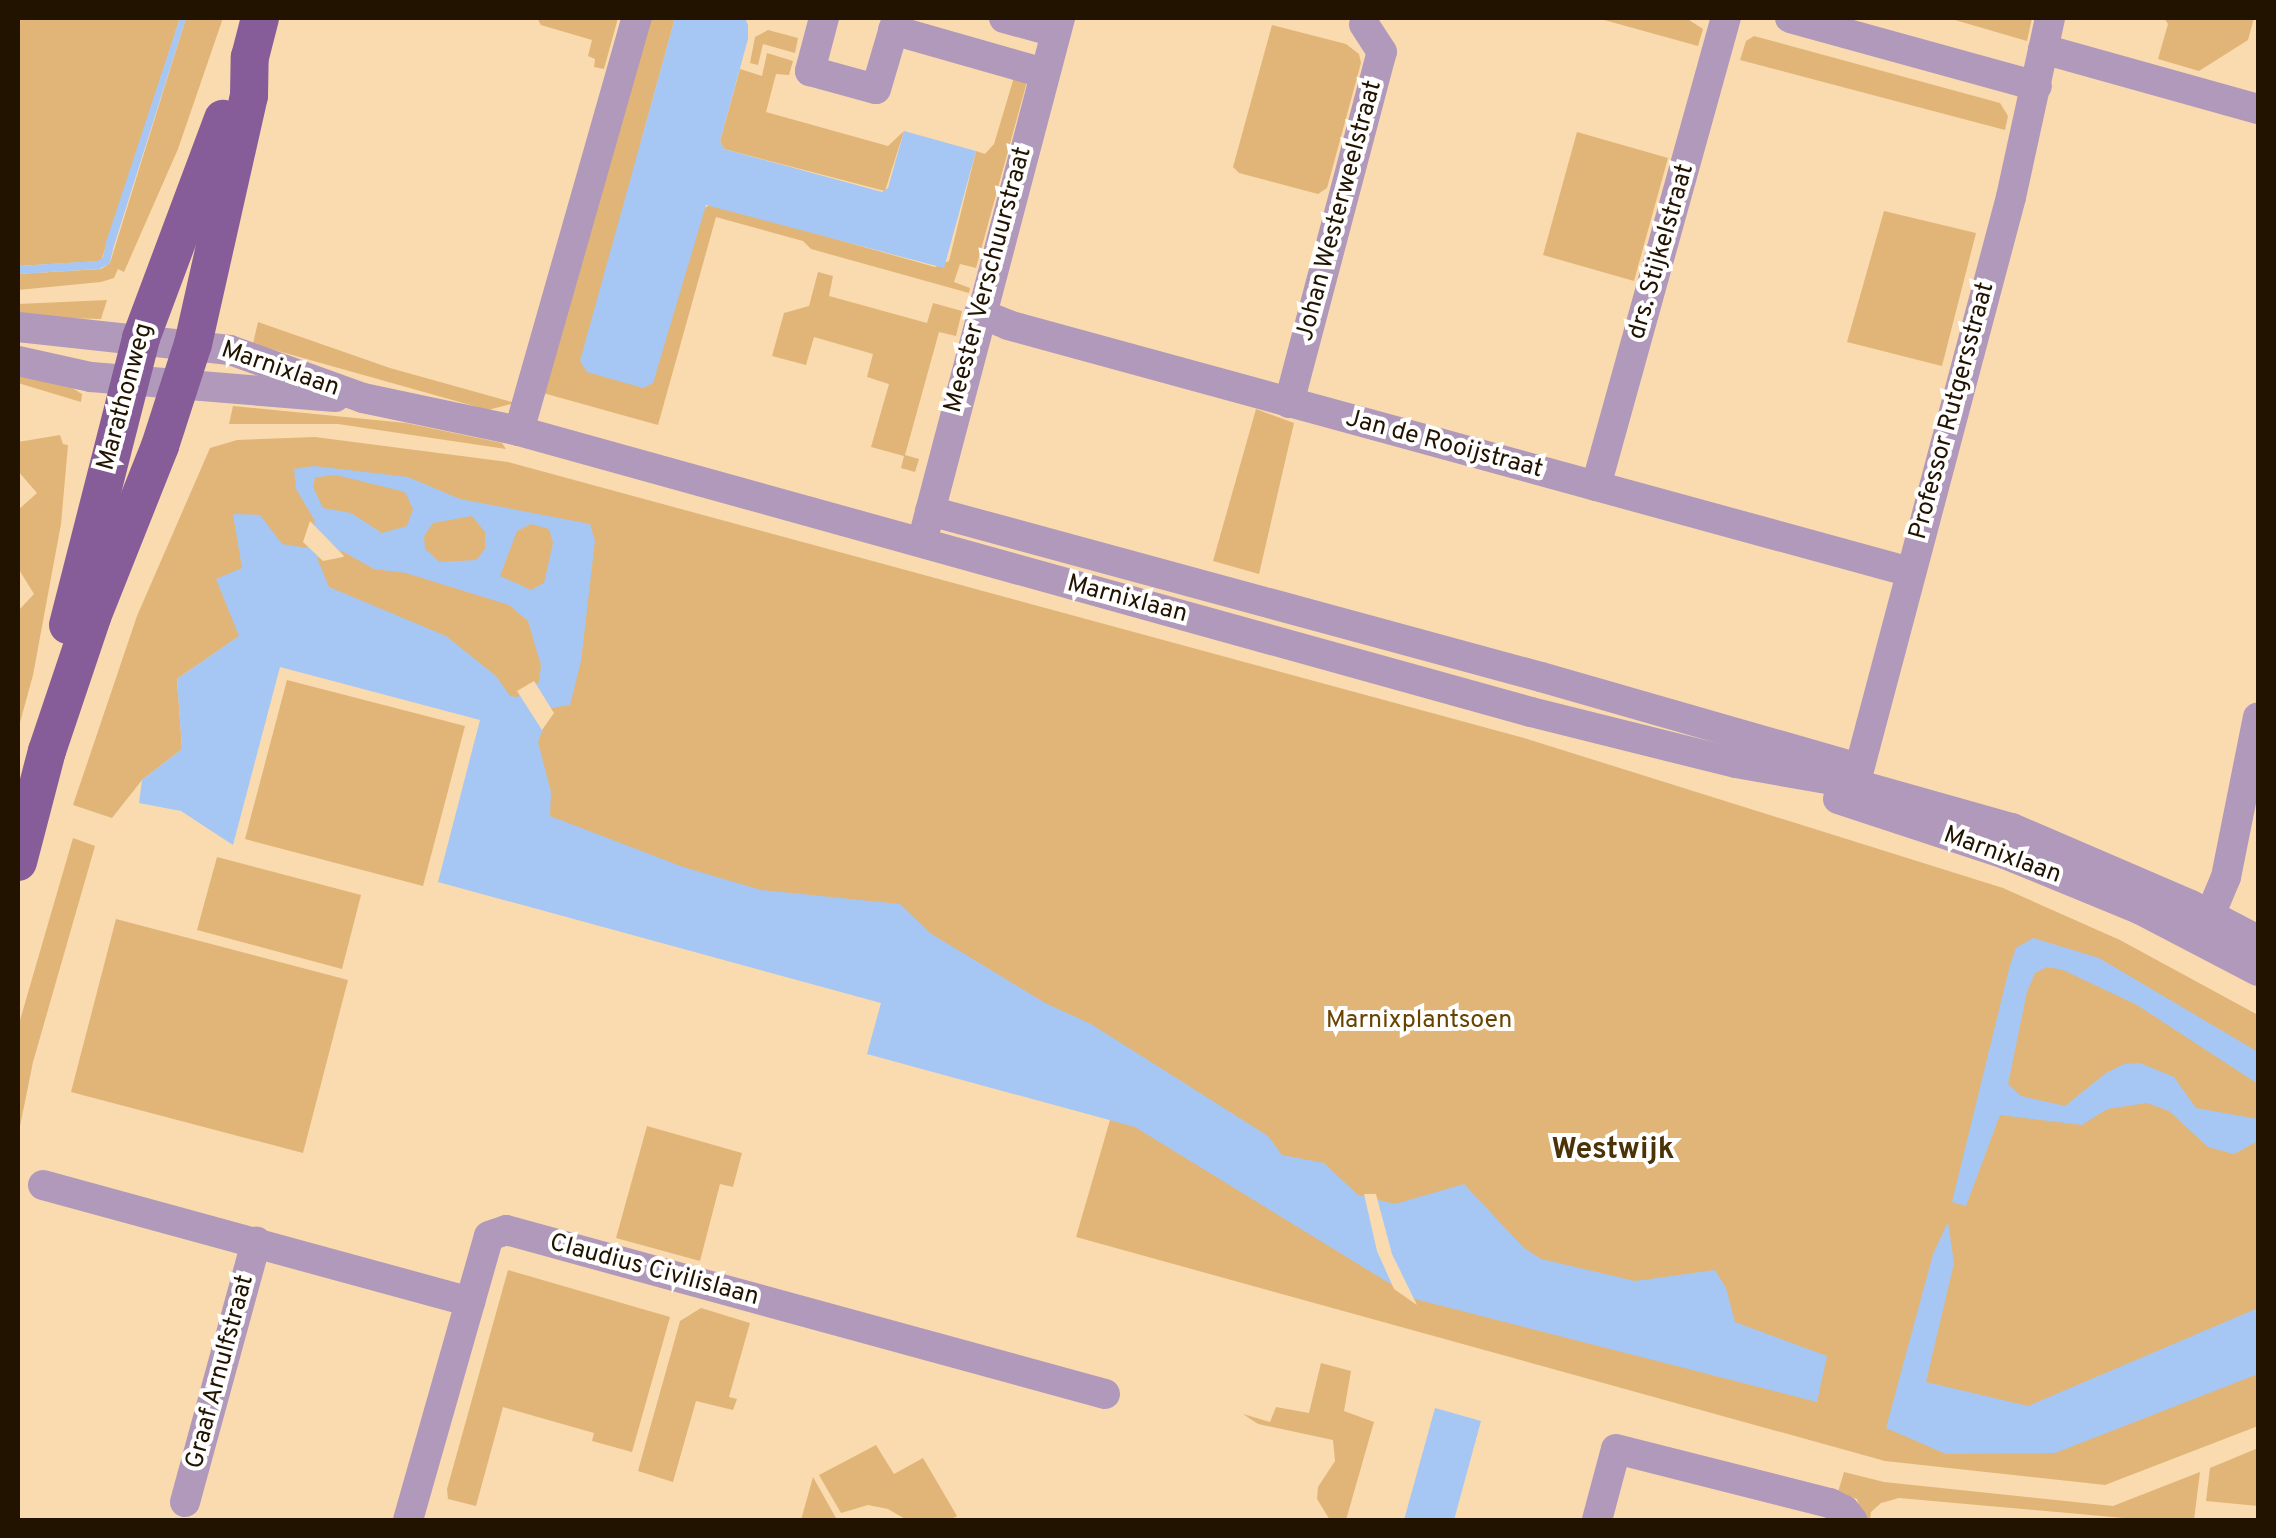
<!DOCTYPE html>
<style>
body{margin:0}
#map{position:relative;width:2276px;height:1538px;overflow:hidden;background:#fadaaf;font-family:Overpass,sans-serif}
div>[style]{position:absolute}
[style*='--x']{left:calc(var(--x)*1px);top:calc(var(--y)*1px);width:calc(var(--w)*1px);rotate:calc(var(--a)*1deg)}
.green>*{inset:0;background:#e1b577}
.water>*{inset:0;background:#a6c7f3}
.pier>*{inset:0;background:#fadaaf}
.stream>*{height:8px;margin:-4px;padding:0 4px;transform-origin:4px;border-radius:4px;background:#a6c7f3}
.minor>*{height:30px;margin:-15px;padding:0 15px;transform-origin:15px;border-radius:15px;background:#b099ba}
.major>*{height:38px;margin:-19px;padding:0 19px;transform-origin:19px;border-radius:19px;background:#875d99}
span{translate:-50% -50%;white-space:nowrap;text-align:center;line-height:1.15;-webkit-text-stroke:8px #fff;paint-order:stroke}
.street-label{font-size:25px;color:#211300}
.park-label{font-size:25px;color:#684400}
.quarter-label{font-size:30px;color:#4c3307;font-weight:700}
.frame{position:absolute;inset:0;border:20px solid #211300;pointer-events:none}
</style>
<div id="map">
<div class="green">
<i style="clip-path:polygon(18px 18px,180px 18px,101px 261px,18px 266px)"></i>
<i style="clip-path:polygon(186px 18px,223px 18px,178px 149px,124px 272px,118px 269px,114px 278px,101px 282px,18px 290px,18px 274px,101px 269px,110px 263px)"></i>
<i style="clip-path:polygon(537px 18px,618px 18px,604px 69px,594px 67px,595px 59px,588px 56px,592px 40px,541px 25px)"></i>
<i style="clip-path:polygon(647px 18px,675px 18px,640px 145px,703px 209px,711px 204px,935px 267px,949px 261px,976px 151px,985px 154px,994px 144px,1015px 74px,1028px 78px,976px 268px,960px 264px,954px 282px,970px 288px,969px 293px,811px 249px,803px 241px,716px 217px,658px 425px,543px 393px)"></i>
<i style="clip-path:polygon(1597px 18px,1686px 18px,1703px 29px,1698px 46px)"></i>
<i style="clip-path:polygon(1948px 18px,2032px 18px,2027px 41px)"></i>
<i style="clip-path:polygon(2164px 18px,2254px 18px,2248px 40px,2199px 71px,2158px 59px,2168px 24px)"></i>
<i style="clip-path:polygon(1272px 25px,1346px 44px,1359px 54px,1361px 63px,1327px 188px,1318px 194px,1239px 173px,1233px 167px)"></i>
<i style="clip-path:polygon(768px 30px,798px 38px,795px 53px,763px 44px,758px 65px,750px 63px,755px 37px)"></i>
<i style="clip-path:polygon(1754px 36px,2000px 103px,2008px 116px,2005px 130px,1740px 60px,1746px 41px)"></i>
<i style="clip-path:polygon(767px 53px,793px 61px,789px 75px,776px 74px,766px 112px,888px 146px,904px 131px,885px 191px,724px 149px,720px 141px,740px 69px,762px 76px)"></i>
<i style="clip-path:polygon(1577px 132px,1668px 158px,1634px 281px,1543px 255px)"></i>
<i style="clip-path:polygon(1884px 211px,1976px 233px,1942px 366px,1847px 342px)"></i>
<i style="clip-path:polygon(818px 272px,833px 276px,829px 296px,927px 323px,933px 303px,962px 311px,956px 336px,939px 332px,905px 455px,919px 459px,915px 472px,901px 468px,904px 456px,871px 447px,889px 384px,867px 377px,873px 354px,814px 337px,806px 365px,772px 356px,784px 313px,809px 306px)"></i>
<i style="clip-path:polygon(107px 300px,101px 319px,18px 317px,18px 304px)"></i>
<i style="clip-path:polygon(258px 322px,390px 368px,515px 403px,488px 410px,253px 344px)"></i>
<i style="clip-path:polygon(18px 372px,69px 386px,82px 394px,81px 402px,18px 383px)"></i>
<i style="clip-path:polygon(233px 406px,406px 423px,502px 443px,506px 449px,338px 424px,229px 424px)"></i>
<i style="clip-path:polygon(1256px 409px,1294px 423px,1259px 574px,1213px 561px)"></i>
<i style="clip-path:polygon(60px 435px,63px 444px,68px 445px,61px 524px,33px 675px,18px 730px,18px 611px,34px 594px,18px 568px,18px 510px,37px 493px,18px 471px,18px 442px)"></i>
<i style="clip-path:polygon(315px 437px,508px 462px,1524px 738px,2003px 888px,2120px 940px,2258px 1015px,2258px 1426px,2105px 1485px,1885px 1461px,1076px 1237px,1110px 1120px,1090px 1024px,513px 825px,477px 696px,235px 639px,177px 679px,182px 749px,142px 780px,112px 818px,73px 805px,137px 616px,210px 448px,237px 440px)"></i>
<i style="clip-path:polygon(287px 680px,465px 726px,423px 886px,245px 839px)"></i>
<i style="clip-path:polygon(73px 838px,95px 846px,33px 1062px,18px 1136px,18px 1027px)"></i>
<i style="clip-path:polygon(217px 857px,361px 895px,342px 969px,197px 930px)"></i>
<i style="clip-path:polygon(116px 919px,348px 980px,303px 1153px,71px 1092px)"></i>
<i style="clip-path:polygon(647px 1126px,742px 1153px,733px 1187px,720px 1184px,700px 1261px,616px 1238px)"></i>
<i style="clip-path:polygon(508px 1270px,670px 1317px,632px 1452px,592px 1441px,594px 1433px,503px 1407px,476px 1506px,448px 1499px,447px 1489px)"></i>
<i style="clip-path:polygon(701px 1308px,750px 1323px,729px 1397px,737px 1399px,733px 1410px,696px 1401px,673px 1482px,638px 1471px,680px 1321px)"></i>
<i style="clip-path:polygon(1321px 1363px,1351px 1371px,1344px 1411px,1374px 1422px,1346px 1520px,1330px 1520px,1317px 1499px,1318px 1487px,1335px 1461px,1333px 1440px,1258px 1424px,1243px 1414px,1270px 1422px,1276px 1407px,1309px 1413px)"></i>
<i style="clip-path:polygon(876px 1445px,894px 1474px,923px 1458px,957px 1516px,950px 1520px,907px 1520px,888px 1509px,868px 1505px,841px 1513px,819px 1475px)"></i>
<i style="clip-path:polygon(2258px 1448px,2258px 1506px,2206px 1501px,2210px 1468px)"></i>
<i style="clip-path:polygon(1844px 1472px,1884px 1482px,2113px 1506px,2200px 1472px,2194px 1520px,2146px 1520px,1899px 1498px,1881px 1503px,1871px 1512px,1870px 1520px,1863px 1520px,1857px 1499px,1838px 1492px)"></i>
<i style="clip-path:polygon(813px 1477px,836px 1518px,834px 1520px,801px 1520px)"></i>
</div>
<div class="water">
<i style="clip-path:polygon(180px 18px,186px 18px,112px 252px,105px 245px)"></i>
<i style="clip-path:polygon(675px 18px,745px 18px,748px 25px,748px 39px,720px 141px,724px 149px,882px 192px,888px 188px,904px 131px,976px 151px,944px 268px,706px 205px,653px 383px,643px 388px,587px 372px,580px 361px)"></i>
<i style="clip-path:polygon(evenodd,314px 466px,408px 477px,460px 499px,590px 524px,595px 541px,581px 661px,570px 705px,551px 708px,538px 742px,551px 792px,550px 816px,683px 867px,761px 890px,900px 904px,930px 933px,1045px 1003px,1091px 1024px,1268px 1136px,1282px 1155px,1324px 1163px,1358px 1195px,1395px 1204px,1464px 1184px,1524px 1248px,1541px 1259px,1635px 1281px,1715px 1270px,1726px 1288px,1735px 1322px,1827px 1356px,1817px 1402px,1415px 1299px,1135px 1127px,867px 1054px,881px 1003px,438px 882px,480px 720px,280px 667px,233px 845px,181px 811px,139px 803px,142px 780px,182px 749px,177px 679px,239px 636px,216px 579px,242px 568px,233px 514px,260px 515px,282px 544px,307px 548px,315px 521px,296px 489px,294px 469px,314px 466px,336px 475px,405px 492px,413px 509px,407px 526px,382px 533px,351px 513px,323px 508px,313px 487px,315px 477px,336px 475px,314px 466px,472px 516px,485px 532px,485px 549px,476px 560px,440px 562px,425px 549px,424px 536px,433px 523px,472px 516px,314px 466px,531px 524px,549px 529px,553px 543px,544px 583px,531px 590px,500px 576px,517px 531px,531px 524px,314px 466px,342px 551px,374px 569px,406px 573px,509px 605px,528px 621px,541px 665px,539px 682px,517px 697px,510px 696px,496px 676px,446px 636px,329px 587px,317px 558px,342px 551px)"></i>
<i style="clip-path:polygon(2033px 938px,2099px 958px,2258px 1052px,2258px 1084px,2137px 1005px,2063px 970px,2047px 967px,2035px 973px,2027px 992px,2008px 1084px,2021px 1096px,2065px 1106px,2106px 1073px,2124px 1064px,2140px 1063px,2174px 1077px,2196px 1108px,2258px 1119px,2258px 1141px,2234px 1154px,2208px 1147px,2169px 1111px,2147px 1103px,2107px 1109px,2082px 1125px,2000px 1115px,1966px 1206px,1952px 1202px,2010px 965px,2016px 948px)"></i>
<i style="clip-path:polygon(1948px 1222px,1954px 1263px,1926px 1382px,2028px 1406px,2258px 1308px,2258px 1374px,2055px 1453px,1946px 1454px,1886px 1428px,1933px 1254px)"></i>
<i style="clip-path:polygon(1435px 1408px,1481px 1421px,1454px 1520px,1404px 1520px)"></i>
</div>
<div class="pier">
<i style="clip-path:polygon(310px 521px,344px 556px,343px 557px,323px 561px,303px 542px)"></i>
<i style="clip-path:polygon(534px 681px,554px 713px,542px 730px,517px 691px)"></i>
<i style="clip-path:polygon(1364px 1194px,1376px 1194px,1392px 1254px,1417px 1305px,1394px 1289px,1377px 1251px)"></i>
</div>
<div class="stream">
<i style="--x:18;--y:270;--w:80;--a:-3.6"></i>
<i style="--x:98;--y:265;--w:9;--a:-27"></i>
<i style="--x:106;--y:261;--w:12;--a:-76"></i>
</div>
<div class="minor">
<i style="--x:824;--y:18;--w:55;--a:104.8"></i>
<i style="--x:810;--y:71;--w:68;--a:15.3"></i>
<i style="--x:876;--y:89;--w:74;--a:-73.5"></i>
<i style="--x:1004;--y:18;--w:53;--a:15.4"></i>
<i style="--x:1790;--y:18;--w:256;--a:15.4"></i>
<i style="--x:893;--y:30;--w:157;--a:15.9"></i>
<i style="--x:2043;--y:49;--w:223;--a:15.6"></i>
<i style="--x:979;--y:313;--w:31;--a:22"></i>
<i style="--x:1008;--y:325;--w:935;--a:15.31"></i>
<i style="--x:18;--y:327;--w:213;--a:6.2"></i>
<i style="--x:230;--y:350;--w:141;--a:19.8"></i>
<i style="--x:363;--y:398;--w:159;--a:11.9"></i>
<i style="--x:519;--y:431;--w:1050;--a:15.52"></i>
<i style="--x:1531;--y:712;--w:211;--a:14"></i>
<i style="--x:1736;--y:763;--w:121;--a:10"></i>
<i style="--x:1855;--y:784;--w:163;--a:15.7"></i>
<i style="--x:2012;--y:828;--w:195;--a:23.3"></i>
<i style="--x:2191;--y:905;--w:76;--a:27.6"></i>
<i style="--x:18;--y:361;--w:75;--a:12.4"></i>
<i style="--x:91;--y:377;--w:245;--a:4.7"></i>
<i style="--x:1289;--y:403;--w:363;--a:-75.2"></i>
<i style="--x:1382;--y:52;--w:33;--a:-123"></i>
<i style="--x:519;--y:431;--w:430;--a:-74.1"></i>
<i style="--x:1596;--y:486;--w:486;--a:-74.5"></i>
<i style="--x:930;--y:511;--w:633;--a:15.2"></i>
<i style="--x:1541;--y:677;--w:330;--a:16"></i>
<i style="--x:926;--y:527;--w:526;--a:-75.25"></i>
<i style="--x:1855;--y:785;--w:608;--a:-75.14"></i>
<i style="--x:2011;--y:197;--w:183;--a:-77.7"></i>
<i style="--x:1838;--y:799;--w:176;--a:18.2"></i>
<i style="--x:2005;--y:854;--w:145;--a:22.3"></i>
<i style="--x:2139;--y:909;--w:134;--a:27.5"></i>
<i style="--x:2202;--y:934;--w:62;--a:-67.2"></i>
<i style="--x:2226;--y:877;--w:163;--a:-78.7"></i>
<i style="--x:43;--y:1185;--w:443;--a:15.3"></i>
<i style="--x:185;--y:1502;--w:270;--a:-74.7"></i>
<i style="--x:408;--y:1520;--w:295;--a:-74.1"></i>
<i style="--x:489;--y:1236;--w:18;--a:-19"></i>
<i style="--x:506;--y:1230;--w:621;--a:15.31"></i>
<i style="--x:1597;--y:1520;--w:73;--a:-75"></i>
<i style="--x:1616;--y:1449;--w:221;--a:14.2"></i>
<i style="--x:1830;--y:1503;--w:16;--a:27"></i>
<i style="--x:1844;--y:1510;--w:13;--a:51"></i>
</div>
<div class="major">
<i style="--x:68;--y:625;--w:296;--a:-75.7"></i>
<i style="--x:141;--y:338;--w:234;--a:-69.5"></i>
<i style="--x:18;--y:862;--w:115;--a:-75.4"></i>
<i style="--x:47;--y:751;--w:141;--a:-71.4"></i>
<i style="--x:92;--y:617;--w:184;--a:-68.3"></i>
<i style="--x:160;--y:446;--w:107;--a:-72.1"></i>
<i style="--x:193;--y:344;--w:254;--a:-77.3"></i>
<i style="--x:249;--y:96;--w:39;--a:-89"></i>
<i style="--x:250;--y:57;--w:40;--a:-75.6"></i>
</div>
<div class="street-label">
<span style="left:1340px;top:211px;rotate:-75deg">Johan Westerweelstraat</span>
<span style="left:1662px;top:252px;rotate:-74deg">drs. Stijkelstraat</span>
<span style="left:989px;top:280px;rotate:-75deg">Meester Verschuurstraat</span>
<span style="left:280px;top:370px;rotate:19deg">Marnixlaan</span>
<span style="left:126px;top:397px;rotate:-75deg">Marathonweg</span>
<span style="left:1953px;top:411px;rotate:-75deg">Professor Rutgersstraat</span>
<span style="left:1444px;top:445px;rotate:15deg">Jan de Rooijstraat</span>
<span style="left:1127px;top:600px;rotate:15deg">Marnixlaan</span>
<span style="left:2002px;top:856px;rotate:20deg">Marnixlaan</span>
<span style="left:654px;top:1271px;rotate:15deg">Claudius Civilislaan</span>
<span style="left:221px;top:1372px;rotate:-75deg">Graaf Arnulfstraat</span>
</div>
<div class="park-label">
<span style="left:1419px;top:1021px">Marnixplantsoen</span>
</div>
<div class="quarter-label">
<span style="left:1613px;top:1151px">Westwijk</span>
</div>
<div class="frame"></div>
</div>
